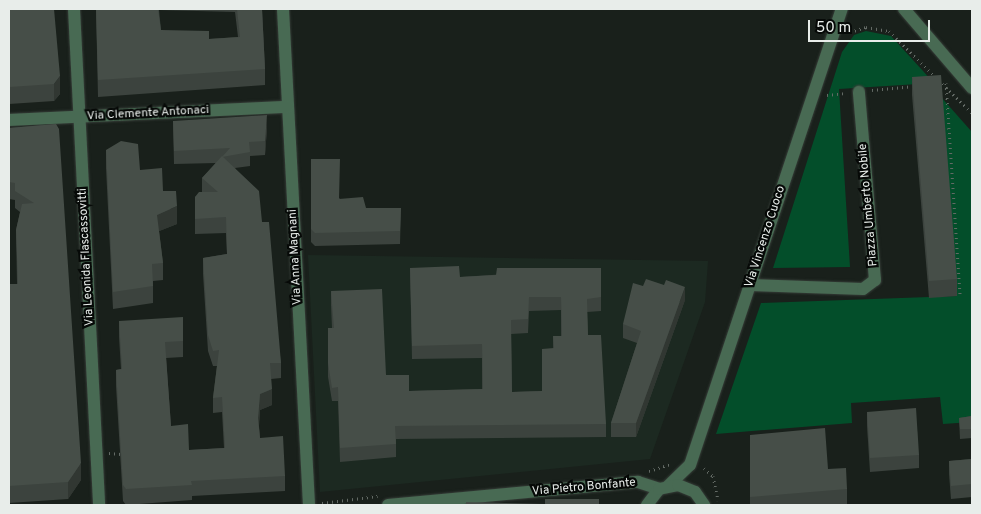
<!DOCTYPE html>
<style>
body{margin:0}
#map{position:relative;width:981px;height:514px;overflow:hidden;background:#19201b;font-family:Overpass,sans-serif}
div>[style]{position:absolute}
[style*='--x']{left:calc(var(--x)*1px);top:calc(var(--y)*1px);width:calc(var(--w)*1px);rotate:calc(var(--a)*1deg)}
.built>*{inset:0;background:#1c2921}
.green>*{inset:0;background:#034e2a}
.path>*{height:3px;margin-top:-1.5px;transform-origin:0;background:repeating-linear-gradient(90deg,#636a65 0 1px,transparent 0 5px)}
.roads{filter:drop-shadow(0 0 1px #363d38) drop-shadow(0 0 1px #363d38)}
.minor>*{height:12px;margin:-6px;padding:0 6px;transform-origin:6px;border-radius:6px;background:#486a53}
.tertiary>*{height:12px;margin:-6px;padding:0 6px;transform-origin:6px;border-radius:6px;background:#486a53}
.wall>*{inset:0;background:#3c433e}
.shaded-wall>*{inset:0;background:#313732}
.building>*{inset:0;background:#464e48}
span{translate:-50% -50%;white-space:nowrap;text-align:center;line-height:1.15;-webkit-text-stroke:4.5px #060907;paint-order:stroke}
.street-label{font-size:12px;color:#e8edea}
.frame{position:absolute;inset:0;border:10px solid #e8edea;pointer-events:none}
.scale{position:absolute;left:808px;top:20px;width:122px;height:22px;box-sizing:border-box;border:2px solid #e8edea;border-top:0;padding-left:6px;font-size:15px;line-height:18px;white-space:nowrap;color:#e8edea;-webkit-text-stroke:4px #060907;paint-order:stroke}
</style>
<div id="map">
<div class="built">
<i style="clip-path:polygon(308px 255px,708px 261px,705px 302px,650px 459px,320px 492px)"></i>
</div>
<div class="green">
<i style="clip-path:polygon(866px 31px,891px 36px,934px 83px,839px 89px,850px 267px,773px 268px,842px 52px,854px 35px)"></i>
<i style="clip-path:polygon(941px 97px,972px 132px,972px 422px,943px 424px,940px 397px,851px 403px,852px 423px,716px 434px,761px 303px,957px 296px)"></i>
</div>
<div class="path">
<i style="--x:850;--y:32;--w:17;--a:-17"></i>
<i style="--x:866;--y:27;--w:23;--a:10"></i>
<i style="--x:889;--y:31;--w:117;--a:44.7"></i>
<i style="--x:946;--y:83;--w:211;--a:86.2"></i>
<i style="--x:872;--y:90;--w:43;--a:-5.3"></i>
<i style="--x:827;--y:95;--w:18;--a:-6"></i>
<i style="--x:109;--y:453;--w:12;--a:5"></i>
<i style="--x:704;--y:468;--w:12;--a:42"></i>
<i style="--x:713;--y:476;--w:25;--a:78"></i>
<i style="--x:649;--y:471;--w:23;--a:-18"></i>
<i style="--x:322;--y:503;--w:56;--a:-7.1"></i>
<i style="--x:630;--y:505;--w:5;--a:-90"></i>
</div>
<div class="roads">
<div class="minor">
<i style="--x:74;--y:9;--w:497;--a:87.1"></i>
<i style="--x:283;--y:9;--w:497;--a:87"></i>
<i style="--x:9;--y:120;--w:279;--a:-2.7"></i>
<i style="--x:750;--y:285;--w:113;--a:2"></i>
<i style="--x:863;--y:289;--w:15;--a:-37"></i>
<i style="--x:875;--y:280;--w:189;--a:-94.9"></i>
<i style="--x:388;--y:505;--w:251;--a:-5.3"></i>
<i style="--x:638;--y:482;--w:22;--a:18"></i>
</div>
<div class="tertiary">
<i style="--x:904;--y:9;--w:104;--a:49.3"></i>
<i style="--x:668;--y:486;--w:30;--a:-44"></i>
<i style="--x:690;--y:465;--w:481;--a:-71.6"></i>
<i style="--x:647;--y:505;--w:20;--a:-53"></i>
<i style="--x:659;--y:489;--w:19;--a:-12"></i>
<i style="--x:678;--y:485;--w:18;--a:22"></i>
<i style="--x:695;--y:492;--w:16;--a:55"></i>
</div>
</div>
<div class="wall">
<i style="clip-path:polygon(9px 9px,60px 94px,54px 101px,9px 104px)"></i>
<i style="clip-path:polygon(evenodd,96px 9px,262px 9px,265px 69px,265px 85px,98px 97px,96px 9px,159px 10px,235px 12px,238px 37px,209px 39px,161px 30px,159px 10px)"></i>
<i style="clip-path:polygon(912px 77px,957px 279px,957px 296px,929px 298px,912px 95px)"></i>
<i style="clip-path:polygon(173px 121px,267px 128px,265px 155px,250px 156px,250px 166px,235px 168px,262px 222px,281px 363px,281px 378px,271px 379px,272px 405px,260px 410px,259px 426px,260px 438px,285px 476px,285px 491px,192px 496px,192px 500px,126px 505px,123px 501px,116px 386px,116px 370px,121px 369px,119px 337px,119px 321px,183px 341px,183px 357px,166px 358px,171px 426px,189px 450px,224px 448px,222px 412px,213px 413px,213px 398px,217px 366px,213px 366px,208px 351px,203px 274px,203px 258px,227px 254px,226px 233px,195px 234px,195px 197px,202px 192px,202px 178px,216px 163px,174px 164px)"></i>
<i style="clip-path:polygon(56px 124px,81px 480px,68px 499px,9px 503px,9px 284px,17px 284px,16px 230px,20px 212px,15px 208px,15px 200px,9px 199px,9px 128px)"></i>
<i style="clip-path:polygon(106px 150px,140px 170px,163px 191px,177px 224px,159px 231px,163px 263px,163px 280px,153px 281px,153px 303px,113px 309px,106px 168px)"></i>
<i style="clip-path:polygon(311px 159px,340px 199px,366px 208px,401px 208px,400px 244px,315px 246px,311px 242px)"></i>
<i style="clip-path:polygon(evenodd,410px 268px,460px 277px,601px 268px,601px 311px,587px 312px,588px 335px,606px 424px,606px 437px,396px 439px,396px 457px,340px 462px,338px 401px,332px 401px,328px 377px,328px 328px,332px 328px,331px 305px,331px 291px,386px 375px,409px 391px,482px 389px,482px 358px,412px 359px,410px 268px,561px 310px,561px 336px,553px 336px,553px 348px,542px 391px,512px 392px,511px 334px,528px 333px,529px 311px,561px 310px)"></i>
<i style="clip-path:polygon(685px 300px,636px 437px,611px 437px,611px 423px,637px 343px,623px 338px,623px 324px)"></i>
<i style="clip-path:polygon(867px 412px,919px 455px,919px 468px,870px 472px,867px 426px)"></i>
<i style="clip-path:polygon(972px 416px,972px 438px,960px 439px,959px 418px)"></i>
<i style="clip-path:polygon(750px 435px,828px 469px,847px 489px,847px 505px,750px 505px)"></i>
<i style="clip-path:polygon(972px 459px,972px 497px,951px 499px,949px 474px,949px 461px)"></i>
</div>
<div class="shaded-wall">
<i style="clip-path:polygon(60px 76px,60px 94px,54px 101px,54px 84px)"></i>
<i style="clip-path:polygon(267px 115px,267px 128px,265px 155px,265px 141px)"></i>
<i style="clip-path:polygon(177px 206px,177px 224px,157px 232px,157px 215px)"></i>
<i style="clip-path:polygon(685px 287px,685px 300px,636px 437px,636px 423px)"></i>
<i style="clip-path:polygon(272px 389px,272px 405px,260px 410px,258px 434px,258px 418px,260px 394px)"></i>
<i style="clip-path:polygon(81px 463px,81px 480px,68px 499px,68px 482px)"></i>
</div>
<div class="building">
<i style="clip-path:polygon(9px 9px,54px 9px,60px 76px,54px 84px,9px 87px)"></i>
<i style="clip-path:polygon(96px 9px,158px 9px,161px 30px,209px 31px,209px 39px,240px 37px,237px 9px,262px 9px,265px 69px,98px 80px)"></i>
<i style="clip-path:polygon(941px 75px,957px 279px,929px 281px,912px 77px)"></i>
<i style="clip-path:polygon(267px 115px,265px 141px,249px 142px,250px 152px,222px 157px,230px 148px,174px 151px,173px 121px)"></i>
<i style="clip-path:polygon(56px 124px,59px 129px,81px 463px,68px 482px,9px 486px,9px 284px,18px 284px,16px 230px,22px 204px,34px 203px,15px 191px,15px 183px,9px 182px,9px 128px)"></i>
<i style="clip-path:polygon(121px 141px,138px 144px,140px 170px,162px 168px,163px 191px,176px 191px,177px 206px,157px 215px,163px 263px,152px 264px,153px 286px,113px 292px,106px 150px)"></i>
<i style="clip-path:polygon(222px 156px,259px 191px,262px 222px,269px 222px,281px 363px,270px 363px,272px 389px,260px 394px,258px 418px,260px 438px,283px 436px,285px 476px,191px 481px,192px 485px,126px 489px,123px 485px,116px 370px,122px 369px,119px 321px,183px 317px,183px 341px,165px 342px,171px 426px,188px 424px,189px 450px,225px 448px,222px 397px,213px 398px,219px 350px,213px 351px,208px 335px,203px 258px,227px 254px,226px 217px,195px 219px,195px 197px,199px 192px,218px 192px,202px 178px)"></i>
<i style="clip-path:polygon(311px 159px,340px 159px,339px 199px,363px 197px,366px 208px,401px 208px,400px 231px,315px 233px,311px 229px)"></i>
<i style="clip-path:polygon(evenodd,459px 266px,460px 277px,496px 275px,497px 268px,601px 268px,601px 297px,587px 299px,588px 335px,601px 335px,606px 424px,395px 426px,396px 444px,340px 448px,338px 387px,332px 388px,328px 363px,328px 328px,334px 328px,331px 291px,382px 289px,386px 375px,409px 375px,409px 391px,483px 389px,482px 344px,412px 346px,410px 268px,459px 266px,529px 297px,561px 297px,562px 336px,553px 336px,554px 348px,542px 349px,542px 391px,512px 392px,511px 320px,528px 319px,529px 297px)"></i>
<i style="clip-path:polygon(646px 279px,664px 285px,666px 280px,685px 287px,636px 423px,611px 423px,641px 331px,623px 324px,633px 283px,643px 286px)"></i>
<i style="clip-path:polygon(916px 408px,919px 455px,870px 458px,867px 412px)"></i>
<i style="clip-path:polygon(972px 416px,972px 429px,960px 429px,959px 418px)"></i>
<i style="clip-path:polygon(825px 428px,828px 469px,846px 468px,847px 489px,750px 497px,750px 435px)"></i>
<i style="clip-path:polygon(972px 459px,972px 484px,951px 486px,949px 461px)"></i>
<i style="clip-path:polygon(545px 499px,599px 499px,599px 505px,466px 505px,466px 502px,545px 504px)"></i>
</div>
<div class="street-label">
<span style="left:148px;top:114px;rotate:-3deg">Via Clemente Antonaci</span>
<span style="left:869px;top:205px;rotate:-95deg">Piazza Umberto Nobile</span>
<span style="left:766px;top:237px;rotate:-72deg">Via Vincenzo Cuoco</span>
<span style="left:87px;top:257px;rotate:-93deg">Via Leonida Flascassovitti</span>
<span style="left:296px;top:257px;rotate:-93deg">Via Anna Magnani</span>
<span style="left:584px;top:488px;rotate:-5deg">Via Pietro Bonfante</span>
</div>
<div class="frame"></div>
<div class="scale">50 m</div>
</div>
